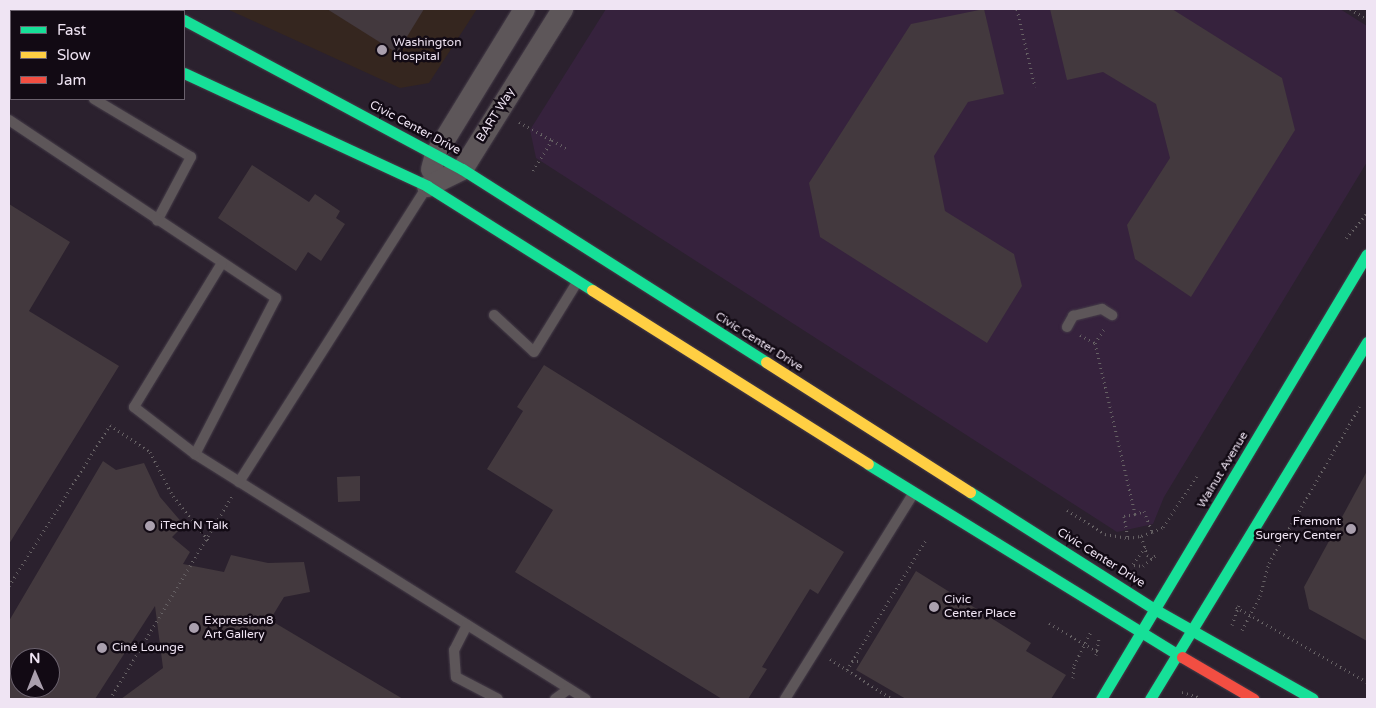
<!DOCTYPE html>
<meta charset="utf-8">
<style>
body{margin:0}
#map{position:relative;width:1376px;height:708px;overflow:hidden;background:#2b212e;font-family:"Varela Round",sans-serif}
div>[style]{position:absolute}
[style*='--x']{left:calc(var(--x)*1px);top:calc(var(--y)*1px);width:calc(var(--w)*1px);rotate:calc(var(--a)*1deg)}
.built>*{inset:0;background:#36223d}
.medical>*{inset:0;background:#35261f}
.building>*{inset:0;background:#43393e}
.path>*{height:3px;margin-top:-1.5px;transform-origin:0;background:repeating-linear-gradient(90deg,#666164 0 1px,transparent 0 5px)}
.roads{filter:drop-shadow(0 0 1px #463d49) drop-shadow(0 0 1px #463d49)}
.lane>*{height:10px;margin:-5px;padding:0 5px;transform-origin:5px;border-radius:5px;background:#5d5659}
.street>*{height:21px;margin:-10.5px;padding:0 10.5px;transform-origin:10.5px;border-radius:10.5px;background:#5d5659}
.fast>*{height:11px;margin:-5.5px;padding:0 5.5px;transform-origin:5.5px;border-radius:5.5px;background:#16e098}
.slow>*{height:11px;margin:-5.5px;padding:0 5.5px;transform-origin:5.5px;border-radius:5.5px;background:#ffcf43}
.jam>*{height:11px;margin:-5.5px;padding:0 5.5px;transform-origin:5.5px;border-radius:5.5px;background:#f24e42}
.dots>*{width:14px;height:14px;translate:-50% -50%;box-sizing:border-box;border:2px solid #120a14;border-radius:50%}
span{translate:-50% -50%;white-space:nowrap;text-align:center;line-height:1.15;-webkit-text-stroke:5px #120a14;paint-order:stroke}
.poi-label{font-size:12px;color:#efe4f3}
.left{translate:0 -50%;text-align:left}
.right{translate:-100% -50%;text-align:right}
.street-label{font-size:12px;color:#efe4f3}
.frame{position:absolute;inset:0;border:10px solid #efe4f3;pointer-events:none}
.legend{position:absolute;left:10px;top:10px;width:175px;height:90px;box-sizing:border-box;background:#120a14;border:1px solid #6a616d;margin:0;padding:6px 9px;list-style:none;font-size:15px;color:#efe4f3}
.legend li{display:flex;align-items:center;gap:10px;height:25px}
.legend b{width:25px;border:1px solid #6a616d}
.north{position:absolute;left:10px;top:648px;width:50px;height:50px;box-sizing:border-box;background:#120a14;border:1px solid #6a616d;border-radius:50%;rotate:359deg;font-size:14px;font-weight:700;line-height:20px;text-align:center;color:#efe4f3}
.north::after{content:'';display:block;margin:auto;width:18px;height:22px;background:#aaa0ae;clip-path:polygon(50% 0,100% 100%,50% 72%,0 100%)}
</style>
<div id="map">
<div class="built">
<i style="clip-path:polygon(606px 9px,1340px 9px,1367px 26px,1367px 162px,1164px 497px,1153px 524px,1117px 532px,536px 158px,530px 130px)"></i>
</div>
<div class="medical">
<i style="clip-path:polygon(227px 9px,477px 9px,429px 83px,400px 88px)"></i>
</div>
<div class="building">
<i style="clip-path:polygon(327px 9px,424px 9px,397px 53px)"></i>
<i style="clip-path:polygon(984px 9px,1004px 94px,968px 102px,934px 156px,945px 211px,1014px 254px,1022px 286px,987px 343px,820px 237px,809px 183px,911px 24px)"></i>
<i style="clip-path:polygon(1050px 9px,1172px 9px,1282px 78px,1295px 130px,1191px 297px,1135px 259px,1127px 225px,1170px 158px,1156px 104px,1103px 72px,1067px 80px)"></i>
<i style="clip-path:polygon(252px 165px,309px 202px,315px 194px,340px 211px,336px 218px,345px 224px,321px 261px,308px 252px,296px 271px,218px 218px)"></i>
<i style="clip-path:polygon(9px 204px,70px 242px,29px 311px,119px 366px,9px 544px)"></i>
<i style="clip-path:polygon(544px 365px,844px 552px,818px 594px,810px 589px,762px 667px,767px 669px,748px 699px,722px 699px,515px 572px,553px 510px,487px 469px,523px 411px,517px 407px)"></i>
<i style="clip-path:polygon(evenodd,103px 461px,116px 470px,144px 463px,160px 497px,184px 525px,172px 537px,190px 552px,183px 564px,224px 572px,231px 555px,268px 563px,304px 562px,310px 592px,284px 597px,270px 620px,403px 699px,121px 699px,163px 668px,155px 606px,95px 699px,9px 699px,9px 621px,103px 461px,20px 658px,50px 658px,50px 688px,20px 688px,20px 658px)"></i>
<i style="clip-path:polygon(1367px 471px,1367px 641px,1309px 609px,1304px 587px)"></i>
<i style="clip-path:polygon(360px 476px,360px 501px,338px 502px,337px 477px)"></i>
<i style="clip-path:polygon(916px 571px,1031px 643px,1026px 651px,1066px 675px,1051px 699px,906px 699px,856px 670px)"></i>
</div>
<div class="path">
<i style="--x:1017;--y:9;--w:80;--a:77"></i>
<i style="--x:1350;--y:9;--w:20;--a:30"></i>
<i style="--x:519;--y:122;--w:38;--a:29"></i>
<i style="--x:552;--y:140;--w:38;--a:122"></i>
<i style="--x:552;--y:140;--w:16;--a:30"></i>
<i style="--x:1346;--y:238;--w:33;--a:-50"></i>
<i style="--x:1080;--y:335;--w:17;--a:28"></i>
<i style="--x:1095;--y:343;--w:176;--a:76.8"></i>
<i style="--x:1135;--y:514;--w:9;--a:-18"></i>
<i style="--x:1144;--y:511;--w:22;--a:69"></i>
<i style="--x:1152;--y:532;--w:12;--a:160"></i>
<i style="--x:1141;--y:536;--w:20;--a:72"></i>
<i style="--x:1147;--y:555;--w:8;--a:30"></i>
<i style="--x:1095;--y:343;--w:17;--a:-57"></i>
<i style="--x:1067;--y:510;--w:45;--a:32.3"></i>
<i style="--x:1105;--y:534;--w:23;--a:10"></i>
<i style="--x:1135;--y:514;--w:11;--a:170"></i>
<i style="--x:1124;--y:516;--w:22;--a:80"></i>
<i style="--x:1128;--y:538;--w:13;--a:-9"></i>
<i style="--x:1152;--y:532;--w:12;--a:-24"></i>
<i style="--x:1163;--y:527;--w:61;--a:-56.3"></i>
<i style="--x:1133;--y:564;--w:21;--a:-55"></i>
<i style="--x:1134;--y:565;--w:9;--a:6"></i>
<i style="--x:1143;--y:566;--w:17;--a:-40"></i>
<i style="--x:9;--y:586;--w:190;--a:-57.9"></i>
<i style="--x:110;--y:425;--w:48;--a:34"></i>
<i style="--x:150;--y:452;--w:50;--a:62.4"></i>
<i style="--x:173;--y:496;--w:58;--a:51.3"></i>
<i style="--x:1236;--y:607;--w:151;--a:29.8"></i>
<i style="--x:1049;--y:623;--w:57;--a:30.6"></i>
<i style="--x:1232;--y:625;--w:21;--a:-71"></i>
<i style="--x:1242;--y:630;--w:38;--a:-62"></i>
<i style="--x:1260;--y:596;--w:34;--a:-75"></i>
<i style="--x:1269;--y:563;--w:181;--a:-59.9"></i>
<i style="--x:1096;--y:655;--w:17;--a:-80"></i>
<i style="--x:830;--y:659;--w:74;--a:32.8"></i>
<i style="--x:852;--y:661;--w:9;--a:0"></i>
<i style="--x:847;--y:670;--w:151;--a:-58.8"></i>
<i style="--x:1073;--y:678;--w:13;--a:-86"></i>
<i style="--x:1074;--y:665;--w:37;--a:-63"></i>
<i style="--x:1182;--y:692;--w:17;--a:17"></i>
<i style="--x:110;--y:699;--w:237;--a:-59"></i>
</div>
<div class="roads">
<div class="lane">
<i style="--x:164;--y:9;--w:1;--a:0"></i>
<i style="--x:9;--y:48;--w:3;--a:45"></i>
<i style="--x:94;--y:99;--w:113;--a:30.9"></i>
<i style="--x:191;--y:157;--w:72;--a:118"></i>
<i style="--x:9;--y:120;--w:321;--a:33.7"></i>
<i style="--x:276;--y:298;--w:176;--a:117.4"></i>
<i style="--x:195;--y:454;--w:461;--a:32.1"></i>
<i style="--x:494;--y:315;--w:54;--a:42.8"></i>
<i style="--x:534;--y:352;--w:80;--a:-58.3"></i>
<i style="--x:1067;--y:327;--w:13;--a:-61"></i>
<i style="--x:1073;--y:316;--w:30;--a:-14"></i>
<i style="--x:1102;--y:309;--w:12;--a:31"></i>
<i style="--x:195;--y:454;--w:77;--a:-142.4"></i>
<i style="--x:134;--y:407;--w:169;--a:-58.6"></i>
<i style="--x:239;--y:482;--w:348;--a:-57.5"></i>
<i style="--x:467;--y:625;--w:28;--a:117"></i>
<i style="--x:454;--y:650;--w:27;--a:86"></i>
<i style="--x:456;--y:677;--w:47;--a:27.6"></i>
<i style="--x:555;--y:699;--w:17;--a:-36"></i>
<i style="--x:785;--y:699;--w:242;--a:-58"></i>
</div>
<div class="street">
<i style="--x:431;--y:169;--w:16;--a:-75"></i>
<i style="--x:435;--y:154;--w:170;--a:-58.5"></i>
<i style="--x:427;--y:186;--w:39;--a:-26"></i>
<i style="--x:462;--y:169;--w:189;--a:-58"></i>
</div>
<div class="fast">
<i style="--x:184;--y:20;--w:315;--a:28.2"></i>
<i style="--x:462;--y:169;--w:360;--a:32.4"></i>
<i style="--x:184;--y:73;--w:268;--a:24.9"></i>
<i style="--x:427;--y:186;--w:195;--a:32.2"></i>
<i style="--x:868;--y:464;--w:369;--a:31.6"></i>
<i style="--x:970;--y:492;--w:220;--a:32.4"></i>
<i style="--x:1156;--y:610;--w:180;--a:29.5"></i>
<i style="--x:1101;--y:699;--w:518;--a:-59.13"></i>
<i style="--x:1150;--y:699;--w:418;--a:-58.7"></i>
</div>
<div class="slow">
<i style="--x:592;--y:290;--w:326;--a:32.2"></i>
<i style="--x:766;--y:362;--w:242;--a:32.5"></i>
</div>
<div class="jam">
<i style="--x:62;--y:9;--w:5;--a:22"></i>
<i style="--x:1182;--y:657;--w:83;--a:30.3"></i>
</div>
</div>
<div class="dots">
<i style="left:382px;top:50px;background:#aaa0ae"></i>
<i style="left:150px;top:526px;background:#aaa0ae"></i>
<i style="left:1351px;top:529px;background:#aaa0ae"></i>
<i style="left:934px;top:607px;background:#aaa0ae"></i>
<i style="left:194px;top:628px;background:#aaa0ae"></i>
<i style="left:102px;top:648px;background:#aaa0ae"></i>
</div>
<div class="poi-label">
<span class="left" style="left:393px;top:50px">Washington<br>Hospital</span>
<span class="right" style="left:1341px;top:529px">Fremont<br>Surgery Center</span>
<span class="left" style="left:160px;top:526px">iTech N Talk</span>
<span class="left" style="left:944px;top:607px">Civic<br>Center Place</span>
<span class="left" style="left:204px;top:628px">Expression8<br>Art Gallery</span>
<span class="left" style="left:112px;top:648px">Ciné Lounge</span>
</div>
<div class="street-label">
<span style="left:496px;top:115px;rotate:-58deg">BART Way</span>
<span style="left:415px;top:128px;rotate:28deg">Civic Center Drive</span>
<span style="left:759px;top:342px;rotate:32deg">Civic Center Drive</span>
<span style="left:1223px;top:470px;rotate:-59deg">Walnut Avenue</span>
<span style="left:1101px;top:558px;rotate:32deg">Civic Center Drive</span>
</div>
<div class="frame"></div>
<ul class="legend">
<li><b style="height:6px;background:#16e098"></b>Fast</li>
<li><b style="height:6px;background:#ffcf43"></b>Slow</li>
<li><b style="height:6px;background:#f24e42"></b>Jam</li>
</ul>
<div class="north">N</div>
</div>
